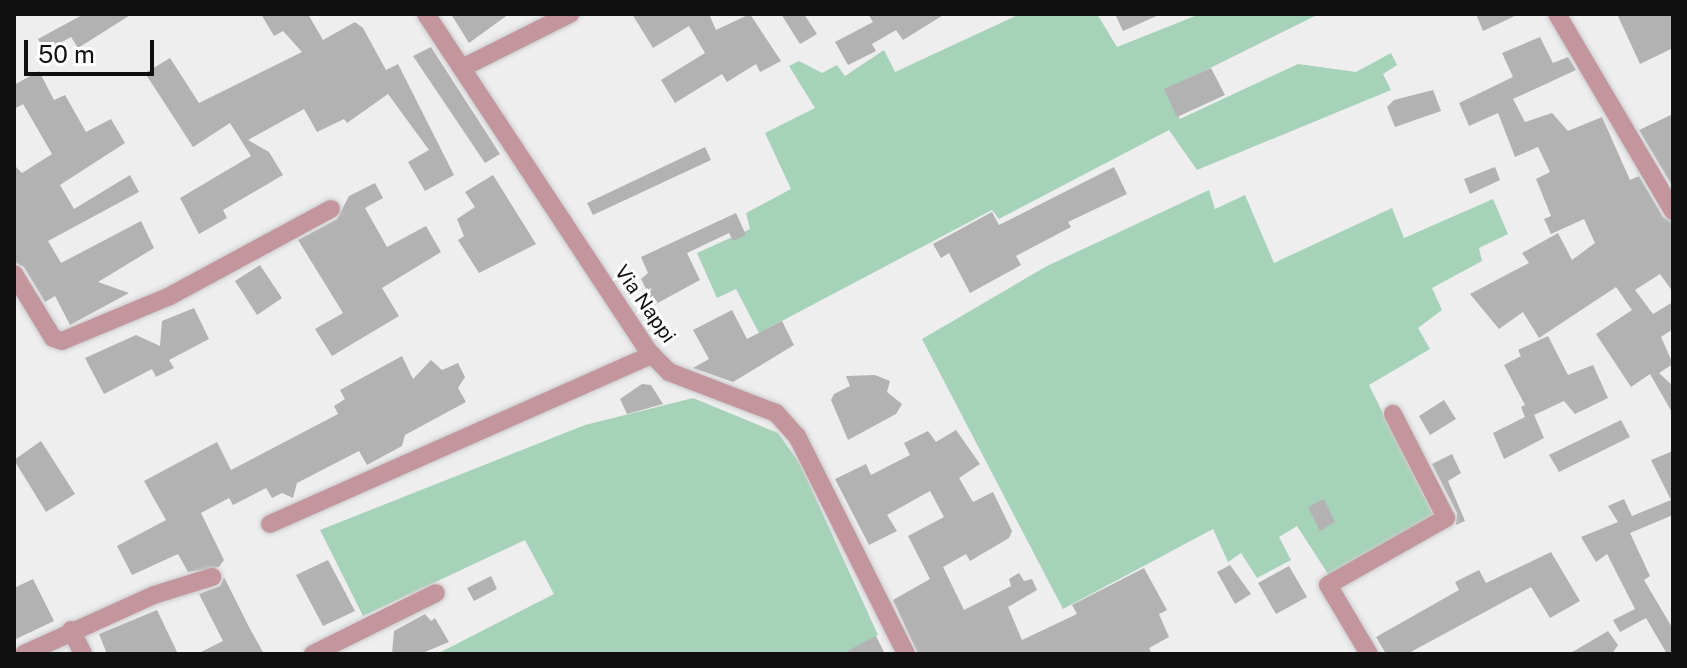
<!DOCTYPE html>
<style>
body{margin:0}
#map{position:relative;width:1687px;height:668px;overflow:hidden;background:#eeeeef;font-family:"Public Sans",sans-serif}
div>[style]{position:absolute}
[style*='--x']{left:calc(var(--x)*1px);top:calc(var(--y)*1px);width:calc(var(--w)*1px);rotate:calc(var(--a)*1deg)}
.green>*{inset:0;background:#a5d2b8}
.building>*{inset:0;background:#b2b2b3}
.roads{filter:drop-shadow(0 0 2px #cacacb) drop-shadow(0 0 2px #cacacb)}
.minor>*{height:18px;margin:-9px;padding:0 9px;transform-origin:9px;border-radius:9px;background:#c3969e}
span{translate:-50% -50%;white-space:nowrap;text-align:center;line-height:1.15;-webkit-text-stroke:6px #fff;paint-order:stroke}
.street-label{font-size:20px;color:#101010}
.frame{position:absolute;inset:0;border:16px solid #101010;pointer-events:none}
.scale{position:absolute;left:24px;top:40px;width:130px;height:36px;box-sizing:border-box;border:4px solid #101010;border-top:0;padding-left:10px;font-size:24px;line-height:28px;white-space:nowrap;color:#101010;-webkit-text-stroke:6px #fff;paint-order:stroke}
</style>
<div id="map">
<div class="green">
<i style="clip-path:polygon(1020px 14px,1097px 14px,1117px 47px,1200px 14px,1319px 14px,1166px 90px,1180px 119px,1298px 64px,1356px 72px,1391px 53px,1397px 65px,1383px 74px,1391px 90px,1197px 170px,1169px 130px,999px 219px,992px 210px,759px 333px,736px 289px,717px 298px,697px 253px,750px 229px,746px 213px,791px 189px,765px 133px,815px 108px,789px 66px,799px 61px,822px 73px,837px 65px,845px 76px,884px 50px,895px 72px)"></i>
<i style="clip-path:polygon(1209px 190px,1215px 209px,1245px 195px,1274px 263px,1392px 208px,1404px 238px,1493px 199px,1508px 234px,1479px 248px,1482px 261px,1432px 288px,1442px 310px,1418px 328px,1430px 349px,1369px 385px,1434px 517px,1330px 577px,1297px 526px,1279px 537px,1291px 560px,1257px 578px,1241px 553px,1228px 562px,1213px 529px,1063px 609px,922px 339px,1047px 266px)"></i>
<i style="clip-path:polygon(693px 398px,778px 433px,800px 464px,878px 635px,846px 654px,437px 654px,554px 594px,525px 540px,363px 616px,320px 530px,585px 425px)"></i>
</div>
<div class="building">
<i style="clip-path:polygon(84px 14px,132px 14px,78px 48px,71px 37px,44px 52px,38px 39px)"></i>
<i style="clip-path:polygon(261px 14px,308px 14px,323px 40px,355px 22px,363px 28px,386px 70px,398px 64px,454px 175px,425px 191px,408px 162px,429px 150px,388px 94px,347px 123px,344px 119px,317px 132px,304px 109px,248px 140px,269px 152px,283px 175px,223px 210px,227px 218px,199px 234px,180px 198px,251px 156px,230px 123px,193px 147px,145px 73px,170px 58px,199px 103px,302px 52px,283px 31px,274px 36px)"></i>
<i style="clip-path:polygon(451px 14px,509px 14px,469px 43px)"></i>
<i style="clip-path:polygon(632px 14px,709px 14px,716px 30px,750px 14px,781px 61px,760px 72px,756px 64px,727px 82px,722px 74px,675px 103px,661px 80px,705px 53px,689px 26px,653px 48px)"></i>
<i style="clip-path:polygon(781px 14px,804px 14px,817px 34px,800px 44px)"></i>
<i style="clip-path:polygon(868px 14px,945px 14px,903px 40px,896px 30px,872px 44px,876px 51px,848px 65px,835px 42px,873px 22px)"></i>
<i style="clip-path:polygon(1115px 14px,1161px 14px,1123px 31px)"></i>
<i style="clip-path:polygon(1476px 14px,1519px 14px,1483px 31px)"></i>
<i style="clip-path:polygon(1617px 14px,1673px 14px,1673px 48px,1640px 64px)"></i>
<i style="clip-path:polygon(1540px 37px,1553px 63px,1568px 57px,1576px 70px,1513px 99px,1525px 122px,1552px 113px,1568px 131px,1602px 117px,1630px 180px,1639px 176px,1663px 217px,1673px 223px,1673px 292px,1660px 274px,1635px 290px,1653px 314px,1673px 302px,1673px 329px,1661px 337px,1673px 364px,1659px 373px,1673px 386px,1673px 414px,1650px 374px,1631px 387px,1596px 334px,1632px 310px,1616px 287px,1539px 338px,1523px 312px,1499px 329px,1470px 294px,1529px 263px,1522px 253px,1558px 233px,1572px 260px,1595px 243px,1584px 219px,1551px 234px,1544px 219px,1551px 216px,1536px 179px,1550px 172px,1538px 147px,1515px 157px,1498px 113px,1469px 126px,1459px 103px,1513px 77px,1502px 53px)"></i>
<i style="clip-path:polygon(431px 47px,500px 154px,485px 163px,413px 56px)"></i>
<i style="clip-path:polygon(1211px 68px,1225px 95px,1177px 117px,1164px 89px)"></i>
<i style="clip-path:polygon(39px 71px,54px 100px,65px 95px,86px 132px,111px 119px,125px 143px,60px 185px,74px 209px,130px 175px,139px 192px,48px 241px,61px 263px,141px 221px,154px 248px,98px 282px,129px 293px,70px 325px,55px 296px,45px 302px,24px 267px,14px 262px,14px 165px,22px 173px,52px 154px,23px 104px,14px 109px,14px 85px)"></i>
<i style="clip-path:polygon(1433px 90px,1441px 111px,1395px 127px,1387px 107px,1394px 100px)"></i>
<i style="clip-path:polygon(1673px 114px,1673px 187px,1639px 130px)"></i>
<i style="clip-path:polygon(705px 147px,711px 160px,593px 215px,587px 203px)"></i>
<i style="clip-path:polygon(1114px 167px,1127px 194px,1068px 222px,1071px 227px,1016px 256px,1021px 265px,970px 293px,949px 253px,941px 258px,933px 244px,992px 212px,999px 225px)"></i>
<i style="clip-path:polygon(1495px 167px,1500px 180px,1470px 194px,1464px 179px)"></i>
<i style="clip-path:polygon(493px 175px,536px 244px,479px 273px,458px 240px,464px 236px,457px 219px,475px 207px,465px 192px)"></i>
<i style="clip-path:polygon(375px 183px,383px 198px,365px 208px,387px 247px,426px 226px,441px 252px,382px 288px,399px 316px,332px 356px,315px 329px,343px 313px,298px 240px,337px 219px,349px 196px)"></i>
<i style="clip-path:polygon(736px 213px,746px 235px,733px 241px,729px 233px,687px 253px,700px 280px,654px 305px,641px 279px,648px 273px,641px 257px)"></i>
<i style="clip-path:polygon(260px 265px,282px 298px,257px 315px,235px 281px)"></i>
<i style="clip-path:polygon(194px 308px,209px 339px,169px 360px,174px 368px,156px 377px,152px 369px,104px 394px,85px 358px,136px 335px,160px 346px,162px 321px)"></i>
<i style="clip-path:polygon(732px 310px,747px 339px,782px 321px,794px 345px,733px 382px,693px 368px,709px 359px,693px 330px)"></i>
<i style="clip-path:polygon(1548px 336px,1568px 375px,1593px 365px,1608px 398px,1575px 414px,1564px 401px,1534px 415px,1544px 438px,1504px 459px,1493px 433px,1525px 417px,1521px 407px,1525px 405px,1504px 365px,1521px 356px,1518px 350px)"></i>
<i style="clip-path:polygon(402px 356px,413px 379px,431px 360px,442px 370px,458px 363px,465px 377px,458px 388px,466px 402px,405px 435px,402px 446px,367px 465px,359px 451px,297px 483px,293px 498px,282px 493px,272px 498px,266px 488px,233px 505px,229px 498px,201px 513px,224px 560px,219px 567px,188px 572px,178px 554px,132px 575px,117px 546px,166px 520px,144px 481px,217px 442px,231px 470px,338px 414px,334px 406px,345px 399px,340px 390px)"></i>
<i style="clip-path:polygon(875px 375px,890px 381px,887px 392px,902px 404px,896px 414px,848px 440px,831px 400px,834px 394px,850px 386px,846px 376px)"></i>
<i style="clip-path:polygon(642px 384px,651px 385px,663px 404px,627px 414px,620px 399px)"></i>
<i style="clip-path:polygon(1444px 400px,1456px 419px,1430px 435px,1419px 416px)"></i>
<i style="clip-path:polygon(1621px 420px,1630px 437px,1559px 472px,1549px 455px)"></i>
<i style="clip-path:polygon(956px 430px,980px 464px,959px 478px,973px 502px,993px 492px,1012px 531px,1009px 538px,970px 561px,966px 554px,943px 567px,964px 610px,1011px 586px,1009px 579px,1019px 573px,1024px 581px,1032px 579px,1037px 590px,1008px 607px,1022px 640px,1077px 614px,1072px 605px,1144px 568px,1167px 610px,1159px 614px,1169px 637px,1149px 648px,1152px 654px,918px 654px,893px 600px,930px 579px,908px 536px,944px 517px,930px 491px,887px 515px,897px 531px,869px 545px,835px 479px,866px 464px,871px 475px,910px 455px,904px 443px,928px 431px,936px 442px)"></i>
<i style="clip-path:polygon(41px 441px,75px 494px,46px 512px,14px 460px)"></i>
<i style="clip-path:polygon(1673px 451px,1673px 515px,1630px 533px,1650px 576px,1644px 580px,1673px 629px,1673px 654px,1667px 654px,1646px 618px,1620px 632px,1613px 620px,1635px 609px,1607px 554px,1596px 562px,1581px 537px,1618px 522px,1608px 506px,1624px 499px,1632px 516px,1671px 500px,1651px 460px)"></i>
<i style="clip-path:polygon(1452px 454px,1461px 473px,1448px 481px,1465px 521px,1456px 525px,1457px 513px,1432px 464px)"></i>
<i style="clip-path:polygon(1324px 499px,1335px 522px,1320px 531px,1308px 507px)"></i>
<i style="clip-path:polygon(1551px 552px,1580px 601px,1550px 618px,1531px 587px,1407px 654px,1386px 654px,1376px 637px,1459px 590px,1455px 582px,1479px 570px,1486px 583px)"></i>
<i style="clip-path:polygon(328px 560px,355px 611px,323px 626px,296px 575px)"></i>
<i style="clip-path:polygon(1230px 565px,1251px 594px,1235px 604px,1217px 572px)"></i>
<i style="clip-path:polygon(1289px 566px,1307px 597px,1276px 614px,1258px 583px)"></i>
<i style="clip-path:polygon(491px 576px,497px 589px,474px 601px,467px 588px)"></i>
<i style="clip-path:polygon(224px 577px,249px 627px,264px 654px,197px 654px,223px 641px,199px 594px,220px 586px)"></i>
<i style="clip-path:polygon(33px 579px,54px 621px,14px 640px,14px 588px)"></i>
<i style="clip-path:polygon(157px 610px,178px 654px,107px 654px,99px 634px)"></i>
<i style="clip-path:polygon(425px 614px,431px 621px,435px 618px,449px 642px,420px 654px,392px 654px,394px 631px)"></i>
<i style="clip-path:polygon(1608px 631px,1618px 645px,1612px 654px,1569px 654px)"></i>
<i style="clip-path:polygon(876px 636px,885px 654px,842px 654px)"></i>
</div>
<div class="roads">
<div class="minor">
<i style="--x:426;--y:14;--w:404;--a:56.6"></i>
<i style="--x:648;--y:351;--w:30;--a:45"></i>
<i style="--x:669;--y:372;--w:115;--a:21"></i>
<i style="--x:776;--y:413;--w:31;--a:48"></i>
<i style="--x:797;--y:436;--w:244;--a:63.4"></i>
<i style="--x:1557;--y:14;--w:229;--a:59.5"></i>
<i style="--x:462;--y:68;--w:121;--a:-26.6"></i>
<i style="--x:14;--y:274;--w:75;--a:58.6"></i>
<i style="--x:53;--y:338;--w:9;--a:18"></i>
<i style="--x:62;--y:341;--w:117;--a:-22.6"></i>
<i style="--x:170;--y:296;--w:183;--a:-28.4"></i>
<i style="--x:270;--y:524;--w:418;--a:-23.9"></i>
<i style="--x:71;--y:630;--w:27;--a:63"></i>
<i style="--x:24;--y:654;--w:143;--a:-24.4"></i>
<i style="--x:154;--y:595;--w:61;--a:-17.2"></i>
<i style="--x:313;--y:654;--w:137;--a:-26.4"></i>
<i style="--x:1369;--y:654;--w:80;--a:-120.7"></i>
<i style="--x:1328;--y:585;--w:136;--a:-29.6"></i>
<i style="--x:1446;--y:518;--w:117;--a:-117"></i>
</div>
</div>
<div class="street-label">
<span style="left:645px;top:304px;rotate:55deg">Via Nappi</span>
</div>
<div class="frame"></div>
<div class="scale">50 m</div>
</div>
